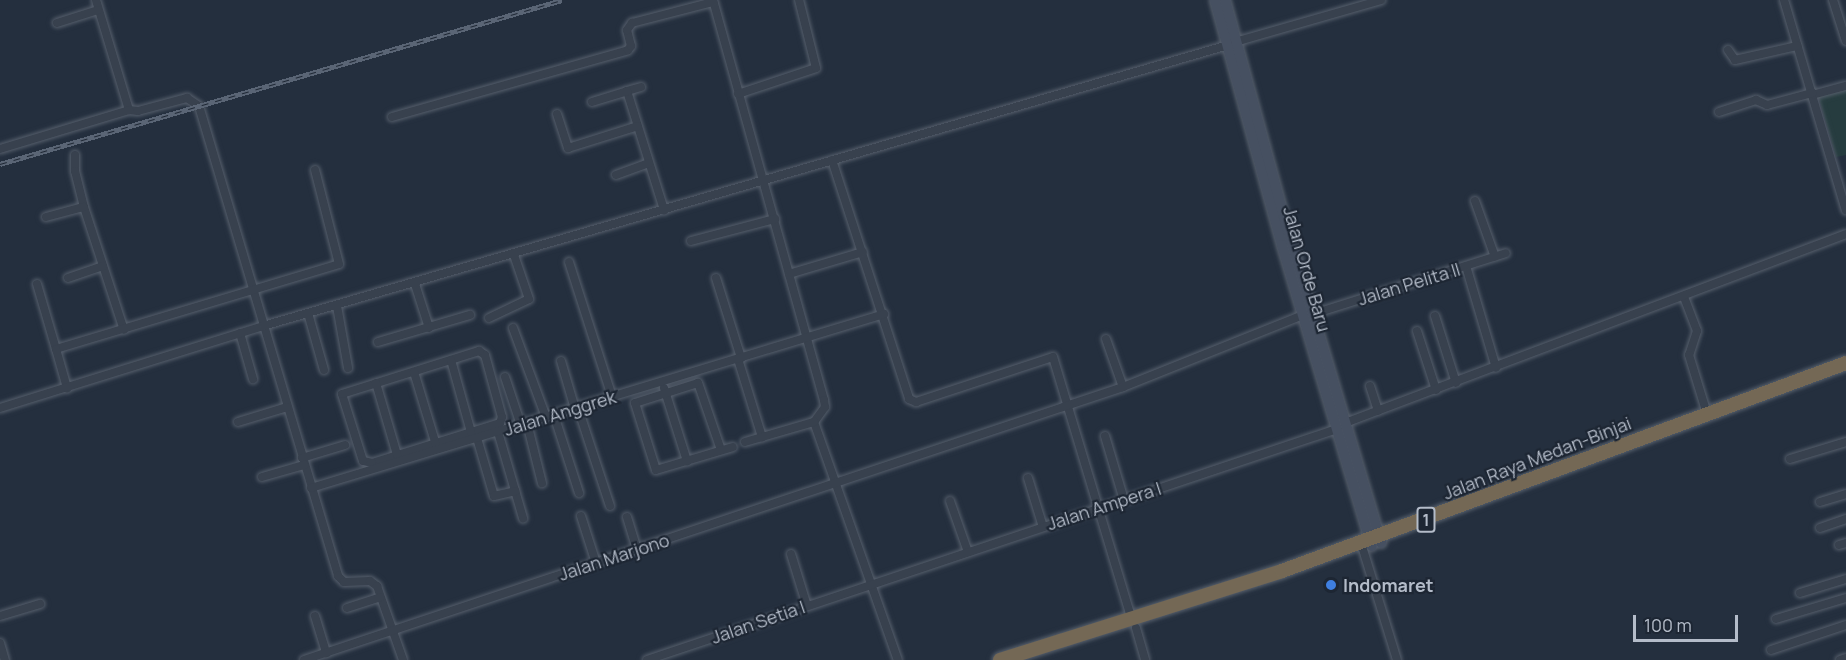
<!DOCTYPE html>
<style>
body{margin:0}
#map{position:relative;width:1846px;height:660px;overflow:hidden;background:#242f3e;font-family:Manrope,sans-serif}
div>[style]{position:absolute}
[style*='--x']{left:calc(var(--x)*1px);top:calc(var(--y)*1px);width:calc(var(--w)*1px);rotate:calc(var(--a)*1deg)}
.green>*{inset:0;background:#263c3f}
.roads{filter:drop-shadow(0 0 2px #565f6c) drop-shadow(0 0 2px #565f6c)}
.street>*{height:8px;margin:-4px;padding:0 4px;transform-origin:4px;border-radius:4px;background:#38414e}
.secondary>*{height:10px;margin:-5px;padding:0 5px;transform-origin:5px;border-radius:5px;background:#465061}
.highway>*{height:14px;margin:-7px;padding:0 7px;transform-origin:7px;border-radius:7px;background:#746855}
.rail>*{height:4.5px;margin-top:-2.25px;transform-origin:0;background:repeating-linear-gradient(90deg,#1d2633 0 7px,#5a6575 0 14px);box-sizing:border-box;border-block:2px solid #5a6575}
.dots>*{width:16px;height:16px;translate:-50% -50%;box-sizing:border-box;border:3px solid #1d2633;border-radius:50%}
span{translate:-50% -50%;white-space:nowrap;text-align:center;line-height:1.15;-webkit-text-stroke:4.5px #1d2633;paint-order:stroke}
.shield-label span{padding:2px 4px;background:#1d2633;border:2px solid;border-radius:4px;-webkit-text-stroke-width:0}
.shield-label{font-size:16px;color:#b4bcc9;font-weight:700}
.street-label{font-size:18px;color:#b4bcc9}
.poi-label{font-size:18px;color:#b4bcc9;font-weight:700}
.left{translate:0 -50%;text-align:left}
.scale{position:absolute;left:1633px;top:615px;width:105px;height:27px;box-sizing:border-box;border:3px solid #b4bcc9;border-top:0;padding-left:8px;font-size:18px;line-height:21px;white-space:nowrap;color:#b4bcc9;-webkit-text-stroke:4px #1d2633;paint-order:stroke}
</style>
<div id="map">
<div class="green">
<i style="clip-path:polygon(1846px 89px,1846px 155px,1836px 157px,1818px 96px)"></i>
</div>
<div class="roads">
<div class="street">
<i style="--x:96;--y:0;--w:115;--a:73.3"></i>
<i style="--x:129;--y:110;--w:9;--a:6"></i>
<i style="--x:138;--y:111;--w:51;--a:-14.9"></i>
<i style="--x:187;--y:98;--w:14;--a:34"></i>
<i style="--x:199;--y:106;--w:490;--a:73.5"></i>
<i style="--x:338;--y:576;--w:8;--a:45"></i>
<i style="--x:344;--y:582;--w:26;--a:-2"></i>
<i style="--x:370;--y:581;--w:9;--a:36"></i>
<i style="--x:377;--y:586;--w:78;--a:70.6"></i>
<i style="--x:713;--y:0;--w:415;--a:74.5"></i>
<i style="--x:824;--y:400;--w:7;--a:82"></i>
<i style="--x:825;--y:407;--w:19;--a:126"></i>
<i style="--x:814;--y:422;--w:252;--a:70.6"></i>
<i style="--x:1784;--y:0;--w:219;--a:73.6"></i>
<i style="--x:1833;--y:0;--w:43;--a:72.4"></i>
<i style="--x:57;--y:23;--w:43;--a:-17.6"></i>
<i style="--x:1235;--y:42;--w:152;--a:-16"></i>
<i style="--x:1728;--y:50;--w:12;--a:55"></i>
<i style="--x:1735;--y:60;--w:64;--a:-12.7"></i>
<i style="--x:641;--y:87;--w:15;--a:164"></i>
<i style="--x:627;--y:91;--w:125;--a:72.7"></i>
<i style="--x:738;--y:94;--w:82;--a:-18.4"></i>
<i style="--x:816;--y:68;--w:70;--a:-104"></i>
<i style="--x:1812;--y:95;--w:35;--a:-15"></i>
<i style="--x:592;--y:102;--w:37;--a:-17"></i>
<i style="--x:1719;--y:112;--w:39;--a:-18"></i>
<i style="--x:1756;--y:100;--w:12;--a:24"></i>
<i style="--x:1767;--y:105;--w:47;--a:-14.9"></i>
<i style="--x:557;--y:114;--w:36;--a:72"></i>
<i style="--x:568;--y:148;--w:73;--a:-17.4"></i>
<i style="--x:392;--y:117;--w:245;--a:-15.8"></i>
<i style="--x:628;--y:50;--w:5;--a:-53"></i>
<i style="--x:631;--y:46;--w:16;--a:-104"></i>
<i style="--x:627;--y:30;--w:9;--a:-54"></i>
<i style="--x:632;--y:23;--w:84;--a:-14.5"></i>
<i style="--x:0;--y:149;--w:135;--a:-16.8"></i>
<i style="--x:75;--y:155;--w:16;--a:90"></i>
<i style="--x:75;--y:171;--w:37;--a:76"></i>
<i style="--x:84;--y:207;--w:129;--a:72"></i>
<i style="--x:832;--y:160;--w:251;--a:72.1"></i>
<i style="--x:909;--y:399;--w:8;--a:23"></i>
<i style="--x:916;--y:402;--w:144;--a:-18.2"></i>
<i style="--x:1053;--y:357;--w:276;--a:73.3"></i>
<i style="--x:616;--y:175;--w:35;--a:-20"></i>
<i style="--x:1475;--y:201;--w:59;--a:70.3"></i>
<i style="--x:46;--y:217;--w:39;--a:-15"></i>
<i style="--x:691;--y:241;--w:87;--a:-14.7"></i>
<i style="--x:569;--y:262;--w:142;--a:72.3"></i>
<i style="--x:1466;--y:266;--w:106;--a:73.6"></i>
<i style="--x:789;--y:274;--w:77;--a:-16.6"></i>
<i style="--x:68;--y:278;--w:37;--a:-19"></i>
<i style="--x:716;--y:278;--w:84;--a:72.6"></i>
<i style="--x:37;--y:284;--w:68;--a:73.7"></i>
<i style="--x:56;--y:349;--w:295;--a:-16.7"></i>
<i style="--x:339;--y:264;--w:97;--a:-104.3"></i>
<i style="--x:415;--y:284;--w:46;--a:72.3"></i>
<i style="--x:1684;--y:297;--w:36;--a:69"></i>
<i style="--x:1697;--y:331;--w:25;--a:108"></i>
<i style="--x:1689;--y:355;--w:62;--a:73"></i>
<i style="--x:337;--y:306;--w:63;--a:79.9"></i>
<i style="--x:308;--y:313;--w:59;--a:74.3"></i>
<i style="--x:1313;--y:314;--w:202;--a:-17.5"></i>
<i style="--x:1435;--y:316;--w:70;--a:72.6"></i>
<i style="--x:489;--y:318;--w:44;--a:-25.4"></i>
<i style="--x:529;--y:299;--w:46;--a:-108.8"></i>
<i style="--x:513;--y:328;--w:95;--a:69.7"></i>
<i style="--x:1417;--y:331;--w:62;--a:72.1"></i>
<i style="--x:240;--y:333;--w:48;--a:74.2"></i>
<i style="--x:1106;--y:339;--w:51;--a:70.5"></i>
<i style="--x:378;--y:342;--w:96;--a:-16.4"></i>
<i style="--x:56;--y:349;--w:41;--a:74.2"></i>
<i style="--x:479;--y:351;--w:7;--a:34"></i>
<i style="--x:485;--y:355;--w:64;--a:74.7"></i>
<i style="--x:502;--y:417;--w:6;--a:108"></i>
<i style="--x:500;--y:423;--w:134;--a:162.6"></i>
<i style="--x:372;--y:463;--w:9;--a:-167"></i>
<i style="--x:363;--y:461;--w:70;--a:-107.4"></i>
<i style="--x:342;--y:394;--w:144;--a:-17.4"></i>
<i style="--x:738;--y:359;--w:82;--a:72.9"></i>
<i style="--x:451;--y:360;--w:75;--a:74.5"></i>
<i style="--x:561;--y:361;--w:50;--a:73.7"></i>
<i style="--x:414;--y:372;--w:79;--a:73.2"></i>
<i style="--x:505;--y:377;--w:51;--a:71.6"></i>
<i style="--x:376;--y:383;--w:75;--a:73.7"></i>
<i style="--x:1370;--y:386;--w:26;--a:72"></i>
<i style="--x:664;--y:388;--w:77;--a:72.5"></i>
<i style="--x:0;--y:408;--w:275;--a:-17.3"></i>
<i style="--x:263;--y:326;--w:1002;--a:-16.23"></i>
<i style="--x:578;--y:408;--w:103;--a:71.9"></i>
<i style="--x:554;--y:415;--w:82;--a:72.2"></i>
<i style="--x:238;--y:422;--w:51;--a:-17"></i>
<i style="--x:527;--y:423;--w:62;--a:76"></i>
<i style="--x:1345;--y:423;--w:535;--a:-20.67"></i>
<i style="--x:498;--y:432;--w:90;--a:73.8"></i>
<i style="--x:1105;--y:436;--w:67;--a:73.5"></i>
<i style="--x:477;--y:438;--w:60;--a:73.7"></i>
<i style="--x:494;--y:496;--w:22;--a:-13"></i>
<i style="--x:745;--y:442;--w:72;--a:-16.2"></i>
<i style="--x:721;--y:450;--w:71;--a:-108.9"></i>
<i style="--x:698;--y:383;--w:66;--a:162.4"></i>
<i style="--x:635;--y:403;--w:70;--a:72.6"></i>
<i style="--x:656;--y:470;--w:80;--a:-16.6"></i>
<i style="--x:302;--y:458;--w:45;--a:-16.8"></i>
<i style="--x:1790;--y:459;--w:59;--a:-16.9"></i>
<i style="--x:262;--y:477;--w:44;--a:-15.9"></i>
<i style="--x:1028;--y:478;--w:51;--a:73"></i>
<i style="--x:311;--y:488;--w:599;--a:-16.89"></i>
<i style="--x:950;--y:501;--w:54;--a:70.6"></i>
<i style="--x:1820;--y:502;--w:27;--a:-17"></i>
<i style="--x:581;--y:516;--w:49;--a:72.3"></i>
<i style="--x:627;--y:517;--w:34;--a:73"></i>
<i style="--x:1820;--y:528;--w:28;--a:-19"></i>
<i style="--x:1361;--y:543;--w:122;--a:72.9"></i>
<i style="--x:1839;--y:545;--w:7;--a:-16"></i>
<i style="--x:791;--y:554;--w:54;--a:72.9"></i>
<i style="--x:1800;--y:593;--w:48;--a:-16.9"></i>
<i style="--x:347;--y:608;--w:35;--a:-18"></i>
<i style="--x:0;--y:616;--w:42;--a:-16.7"></i>
<i style="--x:315;--y:616;--w:39;--a:73"></i>
<i style="--x:1776;--y:619;--w:73;--a:-16.7"></i>
<i style="--x:1136;--y:628;--w:33;--a:74"></i>
<i style="--x:0;--y:643;--w:18;--a:74"></i>
<i style="--x:1771;--y:650;--w:79;--a:-18.4"></i>
<i style="--x:304;--y:660;--w:863;--a:-18.43"></i>
<i style="--x:1123;--y:387;--w:194;--a:-21.8"></i>
<i style="--x:647;--y:660;--w:728;--a:-18.51"></i>
<i style="--x:1840;--y:660;--w:6;--a:-18"></i>
</div>
<div class="secondary">
<i style="--x:1215;--y:0;--w:254;--a:74.7"></i>
<i style="--x:1282;--y:245;--w:314;--a:73.4"></i>
<i style="--x:1225;--y:0;--w:225;--a:74.8"></i>
<i style="--x:1284;--y:217;--w:340;--a:73.4"></i>
</div>
<div class="highway">
<i style="--x:1000;--y:660;--w:296;--a:-17.5"></i>
<i style="--x:1282;--y:571;--w:601;--a:-20.24"></i>
</div>
</div>
<div class="rail">
<i style="--x:0;--y:164;--w:585;--a:-16.27"></i>
</div>
<div class="dots">
<i style="left:1331px;top:585px;background:#3f7fe0"></i>
</div>
<div class="shield-label">
<span style="left:1426px;top:520px">1</span>
</div>
<div class="street-label">
<span style="left:1307px;top:269px;rotate:74deg">Jalan Orde Baru</span>
<span style="left:1409px;top:284px;rotate:-17deg">Jalan Pelita II</span>
<span style="left:560px;top:413px;rotate:-17deg">Jalan Anggrek</span>
<span style="left:1537px;top:458px;rotate:-21deg">Jalan Raya Medan-Binjai</span>
<span style="left:1104px;top:506px;rotate:-18deg">Jalan Ampera I</span>
<span style="left:614px;top:557px;rotate:-18deg">Jalan Marjono</span>
<span style="left:758px;top:622px;rotate:-19deg">Jalan Setia I</span>
</div>
<div class="poi-label">
<span class="left" style="left:1343px;top:585px">Indomaret</span>
</div>
<div class="scale">100 m</div>
</div>
